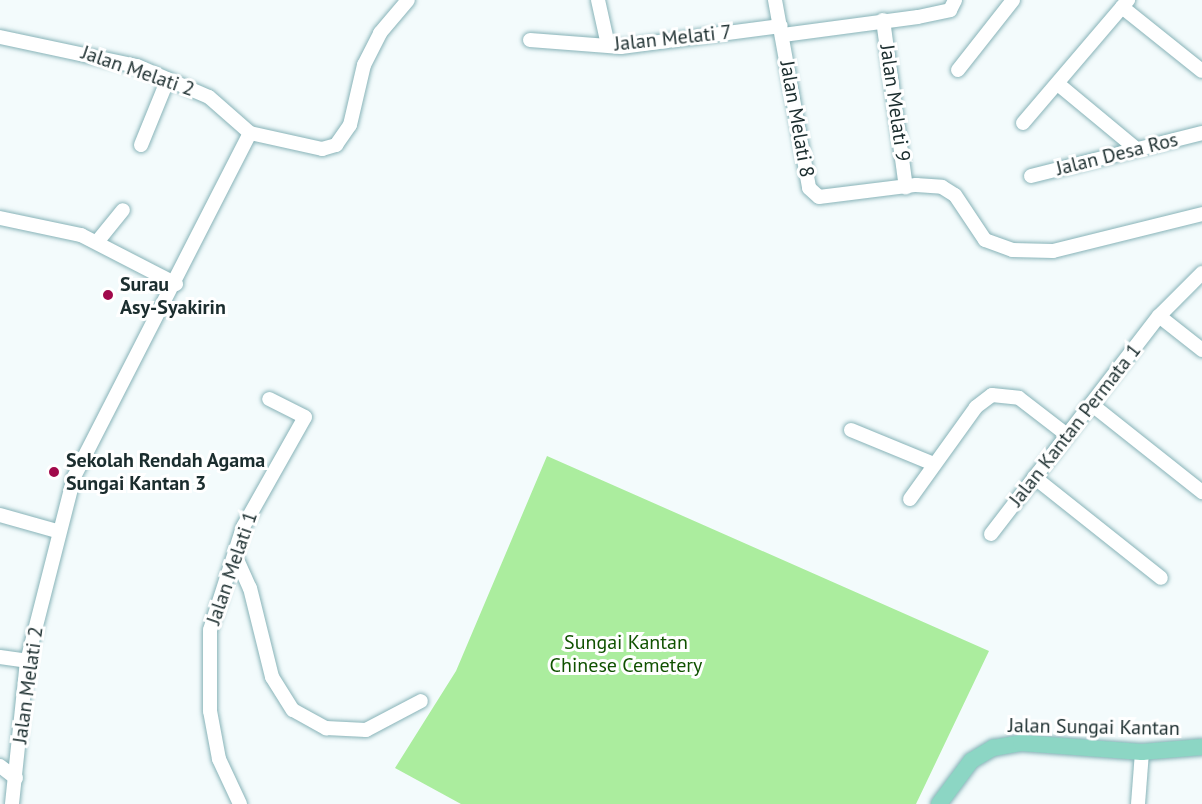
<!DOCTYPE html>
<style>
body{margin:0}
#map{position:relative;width:1202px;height:804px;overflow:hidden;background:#f3fbfc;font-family:"PT Sans",sans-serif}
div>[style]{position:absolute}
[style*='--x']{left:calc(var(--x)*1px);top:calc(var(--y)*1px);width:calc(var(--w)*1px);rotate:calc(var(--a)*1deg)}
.green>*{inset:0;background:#abed9e}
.roads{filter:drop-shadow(0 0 2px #88b3b8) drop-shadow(0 0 2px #88b3b8)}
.minor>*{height:14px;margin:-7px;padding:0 7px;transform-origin:7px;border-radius:7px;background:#fff}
.major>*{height:16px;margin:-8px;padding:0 8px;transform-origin:8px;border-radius:8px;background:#8cd6c4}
.dots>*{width:16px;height:16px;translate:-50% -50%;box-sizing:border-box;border:3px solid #fff;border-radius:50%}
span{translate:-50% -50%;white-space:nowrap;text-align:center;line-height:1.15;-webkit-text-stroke:6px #fff;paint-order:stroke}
.street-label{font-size:20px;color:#1b2d2e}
.poi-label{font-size:20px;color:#1b2d2e;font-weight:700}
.left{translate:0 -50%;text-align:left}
.park-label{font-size:20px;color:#105200}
</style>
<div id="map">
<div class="green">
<i style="clip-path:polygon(547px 456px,989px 651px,916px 804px,461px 804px,395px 768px,456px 671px)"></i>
</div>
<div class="roads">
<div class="minor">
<i style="--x:598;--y:0;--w:46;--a:77.5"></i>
<i style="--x:775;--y:0;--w:191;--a:79.7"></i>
<i style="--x:809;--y:188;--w:13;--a:42"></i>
<i style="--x:819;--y:197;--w:98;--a:-7.1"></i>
<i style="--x:916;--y:185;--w:26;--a:4"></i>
<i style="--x:942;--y:187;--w:15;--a:32"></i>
<i style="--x:955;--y:195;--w:54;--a:56.3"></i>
<i style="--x:985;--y:240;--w:29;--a:20"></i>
<i style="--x:1012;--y:250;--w:41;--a:1.4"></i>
<i style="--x:1053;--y:251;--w:154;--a:-13.9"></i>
<i style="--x:1122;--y:7;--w:102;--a:38.7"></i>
<i style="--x:883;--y:20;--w:169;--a:82.2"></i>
<i style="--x:783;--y:35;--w:136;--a:-7.6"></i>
<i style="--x:918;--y:17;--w:33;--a:-12"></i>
<i style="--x:950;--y:10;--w:11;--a:-63"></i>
<i style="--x:0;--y:37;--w:140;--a:12"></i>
<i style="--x:137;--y:66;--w:78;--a:23.3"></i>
<i style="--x:209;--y:97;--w:55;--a:41.3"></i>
<i style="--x:250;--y:133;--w:386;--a:117.1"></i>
<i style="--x:74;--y:477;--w:190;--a:104.3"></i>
<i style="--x:27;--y:661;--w:144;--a:96"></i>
<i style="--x:530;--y:40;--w:91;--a:4.4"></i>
<i style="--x:621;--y:47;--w:161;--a:-7.5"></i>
<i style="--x:958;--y:70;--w:89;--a:-51.8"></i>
<i style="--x:1058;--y:84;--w:99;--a:39.7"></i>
<i style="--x:1023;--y:123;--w:162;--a:-49.5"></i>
<i style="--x:250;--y:133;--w:74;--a:12.5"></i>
<i style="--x:322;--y:149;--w:15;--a:-16"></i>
<i style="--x:336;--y:145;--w:24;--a:-55"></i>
<i style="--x:350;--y:125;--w:62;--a:-76.9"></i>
<i style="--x:364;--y:65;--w:36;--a:-63"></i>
<i style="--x:380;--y:33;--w:43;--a:-49.7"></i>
<i style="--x:141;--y:145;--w:71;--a:-67.8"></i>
<i style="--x:1031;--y:176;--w:176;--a:-14.1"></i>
<i style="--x:0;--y:218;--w:83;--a:11.9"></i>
<i style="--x:81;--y:235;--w:107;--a:27.3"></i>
<i style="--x:97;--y:242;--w:41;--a:-50.9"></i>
<i style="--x:1159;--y:316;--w:55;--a:38.3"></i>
<i style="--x:1091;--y:404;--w:142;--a:38.4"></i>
<i style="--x:851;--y:430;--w:90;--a:22.3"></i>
<i style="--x:1034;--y:477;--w:162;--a:38.5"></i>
<i style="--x:910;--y:499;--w:113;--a:-54.3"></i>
<i style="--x:976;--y:407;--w:20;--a:-37"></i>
<i style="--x:992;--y:395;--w:27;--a:6"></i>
<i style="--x:1019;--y:398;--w:61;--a:37.6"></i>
<i style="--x:0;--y:515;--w:59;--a:15.7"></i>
<i style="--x:991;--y:534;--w:275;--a:-52.4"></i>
<i style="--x:1159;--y:316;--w:61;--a:-45"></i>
<i style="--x:235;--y:555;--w:36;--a:66"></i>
<i style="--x:250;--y:588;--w:92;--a:76.1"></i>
<i style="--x:272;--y:677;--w:39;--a:58"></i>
<i style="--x:293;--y:710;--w:38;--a:29"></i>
<i style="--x:326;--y:728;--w:40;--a:2.9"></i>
<i style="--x:366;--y:730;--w:62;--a:-27.8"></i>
<i style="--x:0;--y:657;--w:27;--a:8"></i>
<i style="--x:0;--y:766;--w:20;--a:37"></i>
<i style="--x:240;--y:804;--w:50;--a:-115"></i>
<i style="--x:219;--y:759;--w:49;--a:-100.6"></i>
<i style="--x:210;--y:711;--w:81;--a:-90"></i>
<i style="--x:210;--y:630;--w:108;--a:-72.2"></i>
<i style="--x:243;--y:527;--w:126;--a:-60.6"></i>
<i style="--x:305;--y:417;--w:40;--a:-153.4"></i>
<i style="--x:1138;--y:804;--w:52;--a:-85.6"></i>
</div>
<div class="major">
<i style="--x:939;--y:804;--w:54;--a:-53.3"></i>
<i style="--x:971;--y:761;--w:26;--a:-31"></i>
<i style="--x:993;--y:748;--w:28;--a:-10"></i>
<i style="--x:1021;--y:743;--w:121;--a:4.3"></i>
<i style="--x:1142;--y:752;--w:60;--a:-4.8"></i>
</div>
</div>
<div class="dots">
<i style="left:108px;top:295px;background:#a1094b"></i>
<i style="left:54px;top:472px;background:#a1094b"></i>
</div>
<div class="street-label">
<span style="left:673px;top:38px;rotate:-6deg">Jalan Melati 7</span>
<span style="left:138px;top:71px;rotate:19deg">Jalan Melati 2</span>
<span style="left:895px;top:103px;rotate:82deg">Jalan Melati 9</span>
<span style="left:797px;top:119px;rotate:80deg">Jalan Melati 8</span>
<span style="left:1117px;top:154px;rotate:-14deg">Jalan Desa Ros</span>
<span style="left:1075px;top:425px;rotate:-52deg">Jalan Kantan Permata 1</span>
<span style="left:232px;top:568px;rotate:-71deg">Jalan Melati 1</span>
<span style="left:28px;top:685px;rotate:-82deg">Jalan Melati 2</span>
<span style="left:1094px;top:727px;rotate:1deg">Jalan Sungai Kantan</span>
</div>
<div class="poi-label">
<span class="left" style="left:120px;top:296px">Surau<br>Asy-Syakirin</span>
<span class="left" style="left:66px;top:472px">Sekolah Rendah Agama<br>Sungai Kantan 3</span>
</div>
<div class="park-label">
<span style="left:626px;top:654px">Sungai Kantan<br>Chinese Cemetery</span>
</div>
</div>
